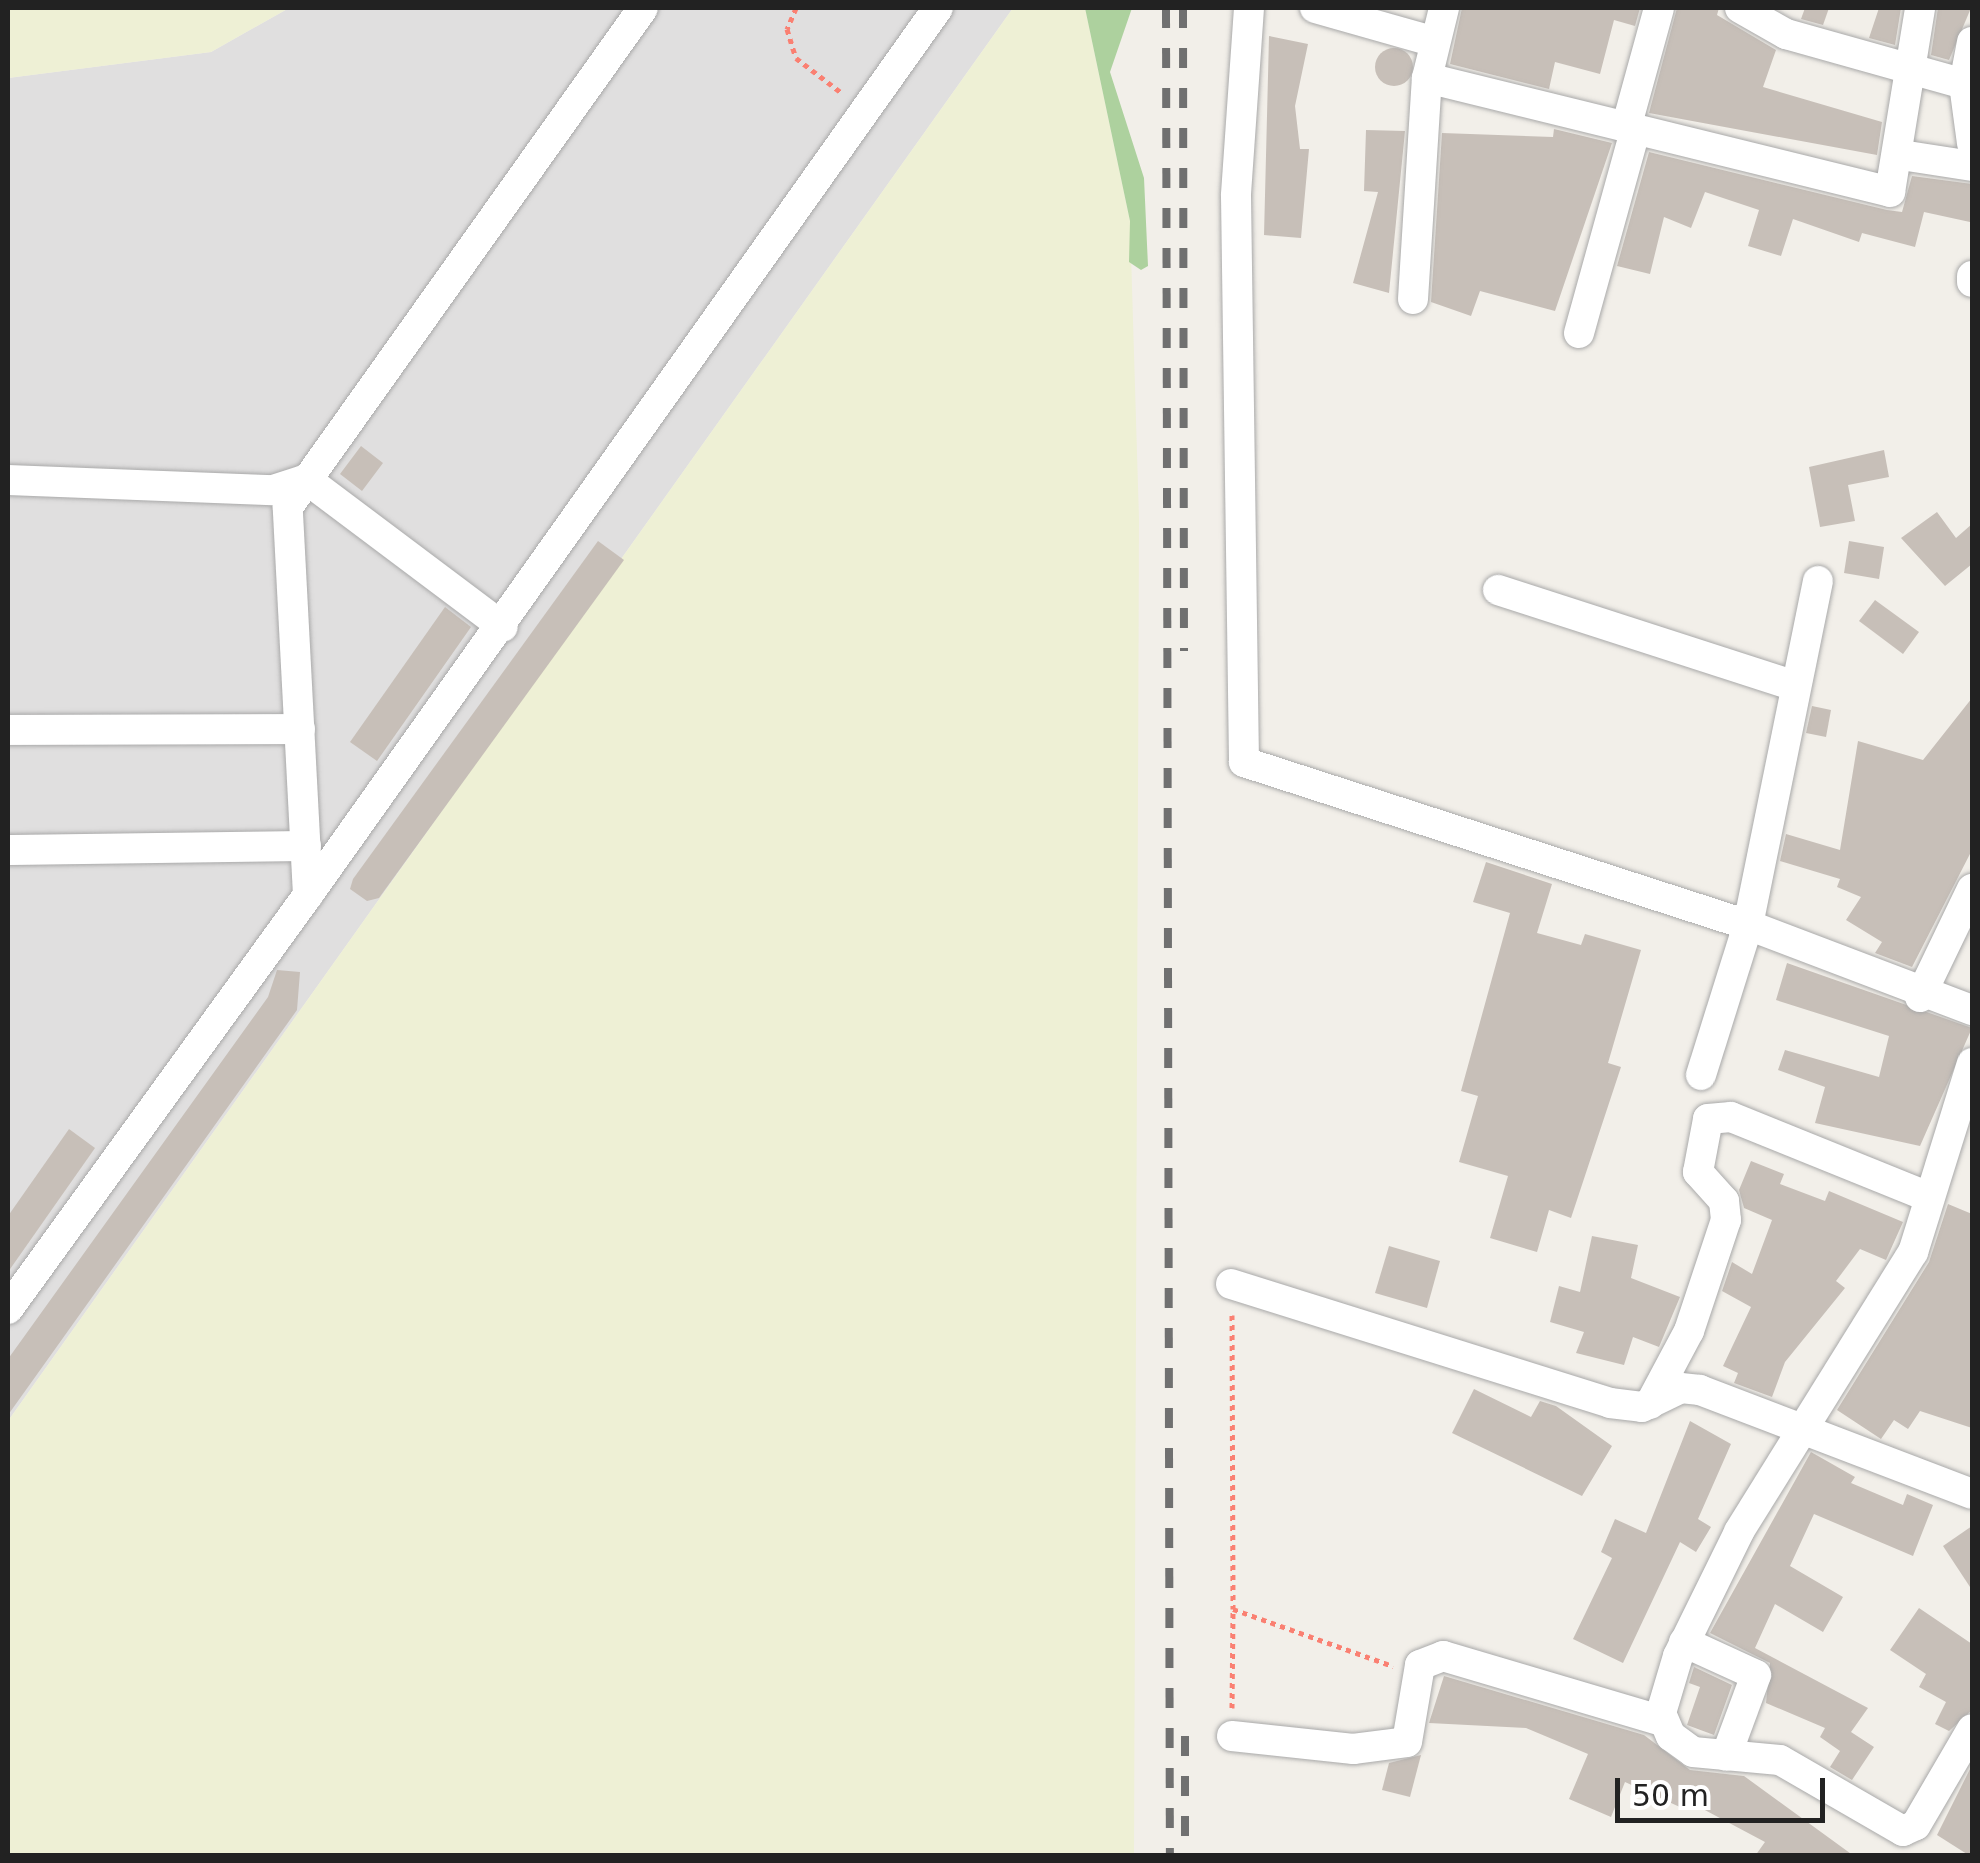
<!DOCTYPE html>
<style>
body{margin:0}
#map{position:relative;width:1980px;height:1863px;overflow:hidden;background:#f2efe9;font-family:"DejaVu Sans",sans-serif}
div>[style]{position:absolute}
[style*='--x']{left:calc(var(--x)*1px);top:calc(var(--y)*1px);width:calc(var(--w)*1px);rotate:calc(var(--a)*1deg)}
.residential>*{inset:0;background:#e0dfdf}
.farmland>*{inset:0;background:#eef0d5}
.forest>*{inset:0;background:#add19e}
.building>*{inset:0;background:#c7bfb8}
.round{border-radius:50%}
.path>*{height:5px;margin-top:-2.5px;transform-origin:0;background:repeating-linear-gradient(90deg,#fa8072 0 5px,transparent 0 10px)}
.roads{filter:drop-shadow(0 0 2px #a9a9a9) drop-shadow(0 0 2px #a9a9a9)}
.minor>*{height:30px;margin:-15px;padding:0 15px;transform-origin:15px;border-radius:15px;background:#fff}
.rail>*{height:8px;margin-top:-4px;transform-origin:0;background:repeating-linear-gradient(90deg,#707070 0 20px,transparent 0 40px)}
span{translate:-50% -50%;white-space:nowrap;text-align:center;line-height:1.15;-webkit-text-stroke:8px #fff;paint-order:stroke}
.frame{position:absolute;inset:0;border:10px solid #222;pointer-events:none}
.scale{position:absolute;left:1615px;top:1778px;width:210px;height:45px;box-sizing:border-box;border:5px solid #222;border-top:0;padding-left:12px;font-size:30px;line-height:35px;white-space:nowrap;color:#222;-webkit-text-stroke:8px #fff;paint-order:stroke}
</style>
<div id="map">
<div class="residential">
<i style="clip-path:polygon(289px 8px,1013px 8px,8px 1421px,8px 78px,211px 52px)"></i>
</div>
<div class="farmland">
<i style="clip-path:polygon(8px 8px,289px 8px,211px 52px,8px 78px)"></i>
<i style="clip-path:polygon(1013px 8px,1085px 8px,1130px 221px,1139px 519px,1134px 1855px,8px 1856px,8px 1421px)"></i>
</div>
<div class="forest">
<i style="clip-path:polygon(1085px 8px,1132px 8px,1110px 72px,1144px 178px,1148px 266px,1141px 270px,1129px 262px,1130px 221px)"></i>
</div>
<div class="building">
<i style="clip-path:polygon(1462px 8px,1640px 8px,1635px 26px,1614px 20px,1600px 74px,1555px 62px,1549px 89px,1450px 64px)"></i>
<i style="clip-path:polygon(1677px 8px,1719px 8px,1717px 15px,1776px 50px,1763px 87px,1882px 122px,1877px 155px,1649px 113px)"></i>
<i style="clip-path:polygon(1805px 8px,1829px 8px,1823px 25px,1801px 19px)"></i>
<i style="clip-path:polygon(1879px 8px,1901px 8px,1895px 45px,1869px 38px)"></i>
<i style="clip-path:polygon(1938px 8px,1971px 8px,1949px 60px,1931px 55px)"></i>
<i style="clip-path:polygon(1269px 36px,1308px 44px,1295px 106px,1300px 149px,1309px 149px,1301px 238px,1264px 235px)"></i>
<i class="round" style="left:1375px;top:48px;width:38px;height:38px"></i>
<i style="clip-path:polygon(1554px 129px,1612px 143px,1555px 311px,1480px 291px,1471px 316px,1431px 302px,1442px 133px,1553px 137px)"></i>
<i style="clip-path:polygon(1366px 130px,1405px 131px,1389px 293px,1353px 283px,1378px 192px,1364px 191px)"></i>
<i style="clip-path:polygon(1649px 152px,1887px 210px,1902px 212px,1912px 176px,1972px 184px,1972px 210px,1970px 222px,1924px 212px,1915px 247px,1862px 233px,1859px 242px,1793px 219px,1781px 256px,1748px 246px,1759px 210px,1705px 192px,1691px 228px,1664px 217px,1650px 274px,1617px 266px)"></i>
<i style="clip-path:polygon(361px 446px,383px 463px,362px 491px,340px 474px)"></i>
<i style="clip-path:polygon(1884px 450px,1889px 477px,1848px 485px,1855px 521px,1820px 527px,1809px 467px)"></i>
<i style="clip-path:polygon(1937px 512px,1956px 538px,1972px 524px,1972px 564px,1945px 586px,1901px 538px)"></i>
<i style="clip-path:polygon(598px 541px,624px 560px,379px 898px,367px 901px,350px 889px,353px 879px)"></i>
<i style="clip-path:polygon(1849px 541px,1884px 547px,1879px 579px,1844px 573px)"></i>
<i style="clip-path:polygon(1875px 600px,1919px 632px,1903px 654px,1859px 621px)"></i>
<i style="clip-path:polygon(445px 607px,471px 627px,377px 761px,350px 742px)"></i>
<i style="clip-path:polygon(1972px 698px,1972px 850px,1912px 967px,1875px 953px,1882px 942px,1846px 920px,1861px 897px,1837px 887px,1840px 879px,1780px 861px,1786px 834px,1840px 850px,1858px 741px,1923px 760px)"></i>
<i style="clip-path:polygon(1812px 706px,1831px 710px,1826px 737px,1806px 733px)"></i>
<i style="clip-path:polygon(1486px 862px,1552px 884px,1537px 933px,1581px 945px,1585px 934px,1641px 950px,1608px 1063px,1621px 1067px,1571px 1218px,1549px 1210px,1537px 1252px,1490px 1238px,1508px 1176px,1459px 1162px,1478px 1096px,1461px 1091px,1510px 913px,1473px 902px)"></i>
<i style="clip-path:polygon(1787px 963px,1972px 1028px,1920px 1146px,1815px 1123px,1825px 1087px,1778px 1070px,1785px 1050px,1879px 1077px,1889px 1036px,1776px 1000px)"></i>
<i style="clip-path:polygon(277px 970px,300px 972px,297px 1010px,8px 1415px,8px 1359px,268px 997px)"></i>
<i style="clip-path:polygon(69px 1129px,95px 1148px,8px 1272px,8px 1216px)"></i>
<i style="clip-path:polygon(1751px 1161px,1784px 1174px,1780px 1184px,1825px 1201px,1829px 1191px,1903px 1222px,1886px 1260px,1860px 1249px,1836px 1281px,1845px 1288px,1785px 1362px,1772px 1397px,1734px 1383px,1738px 1373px,1723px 1366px,1751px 1307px,1722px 1291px,1732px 1262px,1752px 1274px,1772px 1220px,1744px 1208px,1739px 1190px)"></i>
<i style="clip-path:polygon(1948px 1204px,1972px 1214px,1972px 1428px,1920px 1411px,1908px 1429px,1894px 1420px,1881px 1439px,1837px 1410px,1929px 1262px)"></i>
<i style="clip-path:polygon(1592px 1236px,1638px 1245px,1631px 1278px,1680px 1297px,1659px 1347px,1633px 1337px,1624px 1365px,1576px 1353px,1584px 1332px,1550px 1322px,1559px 1286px,1580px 1292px)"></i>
<i style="clip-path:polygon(1389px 1246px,1440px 1261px,1427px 1308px,1375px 1293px)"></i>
<i style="clip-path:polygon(1474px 1389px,1531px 1417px,1540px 1401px,1556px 1406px,1612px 1446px,1582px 1496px,1452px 1433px)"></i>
<i style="clip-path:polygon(1690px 1421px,1731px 1444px,1698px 1519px,1711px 1527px,1696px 1552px,1680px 1542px,1623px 1663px,1573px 1639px,1612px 1558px,1601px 1552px,1615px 1519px,1646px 1533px)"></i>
<i style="clip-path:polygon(1811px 1452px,1855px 1477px,1851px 1483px,1903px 1505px,1907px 1494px,1933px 1505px,1913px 1556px,1814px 1514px,1790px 1566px,1843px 1597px,1823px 1632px,1775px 1604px,1755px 1648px,1868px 1708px,1851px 1732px,1874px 1747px,1852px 1780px,1830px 1767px,1840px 1751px,1820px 1737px,1825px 1728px,1766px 1703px,1770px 1663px,1710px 1633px)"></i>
<i style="clip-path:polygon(1972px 1526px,1972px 1590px,1943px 1546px)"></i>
<i style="clip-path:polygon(1919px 1608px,1972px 1644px,1972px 1710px,1949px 1731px,1935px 1724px,1946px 1702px,1919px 1687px,1926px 1674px,1890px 1650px)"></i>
<i style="clip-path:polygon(1694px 1667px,1732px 1685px,1714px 1735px,1687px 1725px,1700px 1687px,1689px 1683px)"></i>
<i style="clip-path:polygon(1444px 1676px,1644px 1735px,1690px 1770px,1744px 1776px,1854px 1856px,1755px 1856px,1765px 1842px,1686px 1800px,1682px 1808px,1625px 1782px,1611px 1817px,1569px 1799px,1588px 1754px,1526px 1728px,1429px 1723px)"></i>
<i style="clip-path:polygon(1421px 1755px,1410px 1797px,1382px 1790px,1389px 1763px)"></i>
<i style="clip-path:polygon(1972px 1765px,1972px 1856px,1970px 1856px,1937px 1835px)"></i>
</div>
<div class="path">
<i style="--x:796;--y:8;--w:23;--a:113"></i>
<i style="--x:787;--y:29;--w:30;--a:73"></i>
<i style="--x:796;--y:58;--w:58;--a:37.3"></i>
<i style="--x:1232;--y:1315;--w:294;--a:89.8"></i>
<i style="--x:1233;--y:1609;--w:170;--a:19.6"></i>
<i style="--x:1232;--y:1708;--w:99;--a:-89.4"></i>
</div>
<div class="roads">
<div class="minor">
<i style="--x:1249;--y:8;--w:188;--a:94"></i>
<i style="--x:1236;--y:196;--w:566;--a:89.19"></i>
<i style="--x:1244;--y:762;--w:530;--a:17.92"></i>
<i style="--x:1748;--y:925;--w:240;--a:20.8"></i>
<i style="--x:1315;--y:8;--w:122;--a:15.8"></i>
<i style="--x:1740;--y:8;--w:53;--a:29.5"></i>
<i style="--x:1786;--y:34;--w:185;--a:15.7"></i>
<i style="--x:1964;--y:84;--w:43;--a:-79.2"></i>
<i style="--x:1427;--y:78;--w:477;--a:13.8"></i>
<i style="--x:1890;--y:192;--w:186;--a:-80.7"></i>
<i style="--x:1964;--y:84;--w:60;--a:82.3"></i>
<i style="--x:1626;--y:128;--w:124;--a:-74.6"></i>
<i style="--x:1901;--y:155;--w:72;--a:8.8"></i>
<i style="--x:1972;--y:276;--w:6;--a:90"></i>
<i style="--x:1413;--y:299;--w:221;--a:-86.4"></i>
<i style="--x:1427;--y:78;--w:72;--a:-76.3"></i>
<i style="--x:1579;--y:333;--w:210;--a:-74.5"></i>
<i style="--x:8;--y:480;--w:265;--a:2.2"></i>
<i style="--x:273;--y:490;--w:35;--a:-18"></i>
<i style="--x:306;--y:479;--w:246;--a:36.9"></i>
<i style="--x:1498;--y:590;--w:310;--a:17.9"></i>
<i style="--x:8;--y:730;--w:292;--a:-0.2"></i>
<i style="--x:8;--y:850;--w:298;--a:-0.8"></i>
<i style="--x:308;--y:895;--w:1088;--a:-54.62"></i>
<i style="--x:1920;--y:997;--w:120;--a:-64.3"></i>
<i style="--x:1972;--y:1063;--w:198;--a:107.3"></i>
<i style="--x:1913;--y:1252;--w:330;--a:121.9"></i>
<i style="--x:1739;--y:1532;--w:138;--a:116.2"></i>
<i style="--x:1678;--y:1656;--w:59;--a:106.6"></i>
<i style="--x:1661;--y:1713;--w:25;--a:67"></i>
<i style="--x:1671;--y:1736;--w:27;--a:36"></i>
<i style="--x:1693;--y:1752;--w:87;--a:5.3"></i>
<i style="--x:1780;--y:1760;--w:142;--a:30"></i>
<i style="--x:1903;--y:1831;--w:14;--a:-25"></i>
<i style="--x:1916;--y:1825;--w:111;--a:-59.7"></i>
<i style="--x:1701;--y:1075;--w:157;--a:-72.6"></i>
<i style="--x:1748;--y:925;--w:351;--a:-78.5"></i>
<i style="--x:1231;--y:1284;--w:397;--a:17.4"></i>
<i style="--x:1610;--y:1403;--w:32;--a:7"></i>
<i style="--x:1642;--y:1407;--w:43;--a:-26"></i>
<i style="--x:1681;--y:1388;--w:19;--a:6"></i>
<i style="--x:1700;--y:1390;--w:291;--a:20.9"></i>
<i style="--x:8;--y:1309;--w:511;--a:-54.07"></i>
<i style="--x:308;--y:895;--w:389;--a:-93"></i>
<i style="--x:288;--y:507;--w:612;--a:-54.57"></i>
<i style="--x:1650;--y:1404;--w:83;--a:-61.9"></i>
<i style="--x:1689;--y:1331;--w:117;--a:-71.6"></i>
<i style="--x:1726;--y:1220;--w:19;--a:-96"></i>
<i style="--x:1724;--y:1201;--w:39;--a:-132"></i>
<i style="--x:1698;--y:1172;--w:54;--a:-79.3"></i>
<i style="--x:1708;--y:1119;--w:23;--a:-5"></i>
<i style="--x:1731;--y:1117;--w:214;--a:22"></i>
<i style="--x:1684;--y:1642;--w:79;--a:24.6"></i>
<i style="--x:1756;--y:1675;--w:86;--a:110.3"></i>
<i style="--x:1232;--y:1736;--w:122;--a:6.1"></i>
<i style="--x:1353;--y:1749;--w:54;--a:-7.4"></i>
<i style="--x:1407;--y:1742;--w:78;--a:-80.4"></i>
<i style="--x:1420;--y:1665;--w:25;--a:-21"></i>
<i style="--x:1443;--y:1656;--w:228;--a:16.5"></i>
</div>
</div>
<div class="rail">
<i style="--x:1166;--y:8;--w:1848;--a:89.88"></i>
<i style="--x:1183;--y:8;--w:643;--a:89.91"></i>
<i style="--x:1185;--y:1736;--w:120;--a:90"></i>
</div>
<div class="frame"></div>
<div class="scale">50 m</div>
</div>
